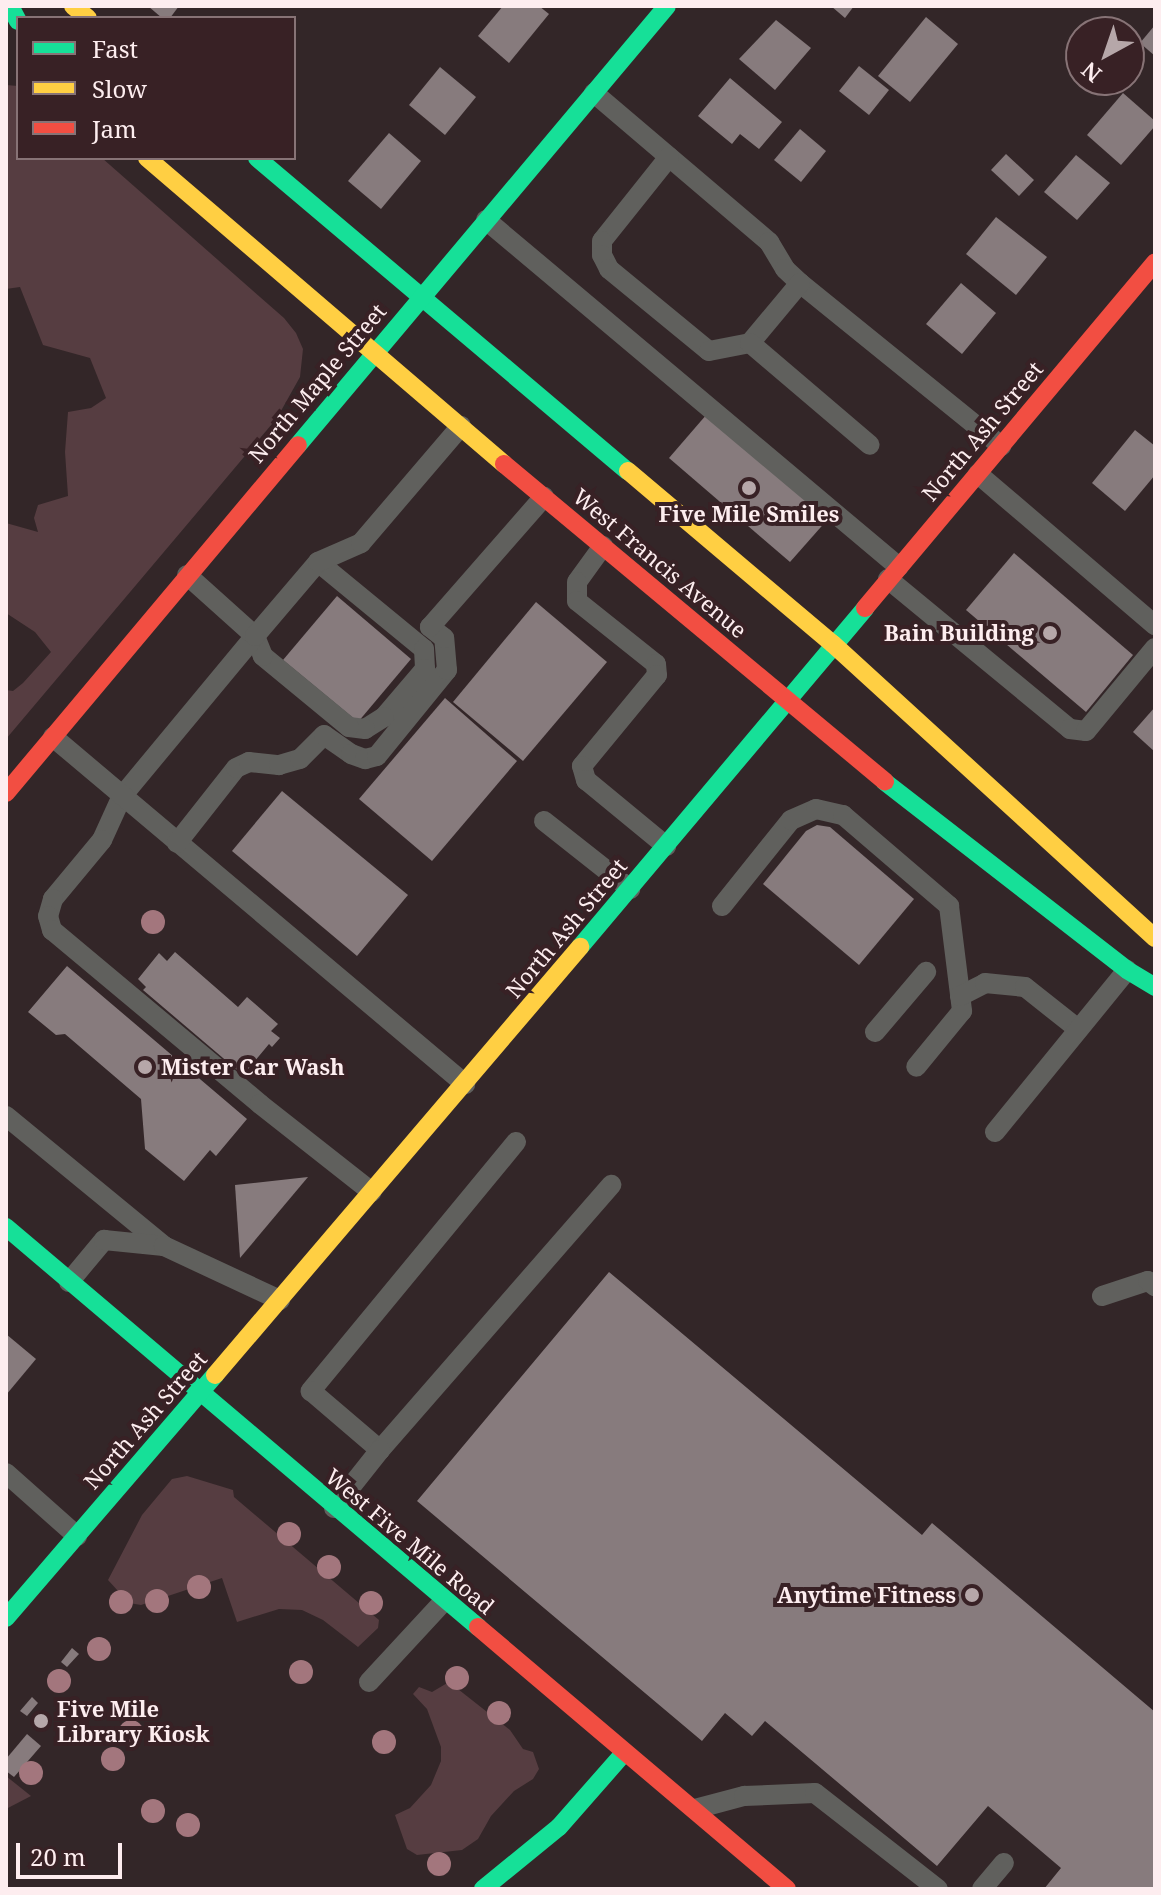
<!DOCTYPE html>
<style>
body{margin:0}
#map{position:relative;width:1161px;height:1895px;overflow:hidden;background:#332628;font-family:"Noto Serif",serif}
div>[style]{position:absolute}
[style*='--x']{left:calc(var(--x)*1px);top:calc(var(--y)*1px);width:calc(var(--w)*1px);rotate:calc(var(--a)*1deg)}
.green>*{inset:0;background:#563d41}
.building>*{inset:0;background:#877b7d}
.lane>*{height:20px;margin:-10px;padding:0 10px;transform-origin:10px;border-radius:10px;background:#60605d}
.fast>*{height:18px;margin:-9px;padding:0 9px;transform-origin:9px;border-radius:9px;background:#16e098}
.slow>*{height:18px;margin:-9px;padding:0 9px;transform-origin:9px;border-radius:9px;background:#ffcf43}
.jam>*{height:18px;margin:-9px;padding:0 9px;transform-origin:9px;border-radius:9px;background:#f24e42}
.trees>*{width:24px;height:24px;margin:-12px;border-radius:50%;background:#a3767d}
.dots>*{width:22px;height:22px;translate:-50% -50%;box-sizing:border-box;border:4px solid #382125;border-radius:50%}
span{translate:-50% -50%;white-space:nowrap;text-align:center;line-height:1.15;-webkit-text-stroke:8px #382125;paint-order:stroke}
.street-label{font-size:22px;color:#fdedef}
.poi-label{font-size:22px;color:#fdedef;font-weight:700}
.right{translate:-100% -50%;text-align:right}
.left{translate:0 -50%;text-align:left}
.frame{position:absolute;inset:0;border:8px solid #fdedef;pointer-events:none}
.legend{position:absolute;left:16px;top:16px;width:280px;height:144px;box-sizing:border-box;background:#382125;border:2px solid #877376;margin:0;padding:10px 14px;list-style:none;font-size:24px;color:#fdedef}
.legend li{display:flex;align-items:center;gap:16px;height:40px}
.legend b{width:40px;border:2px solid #877376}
.north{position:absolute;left:1065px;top:16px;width:80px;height:80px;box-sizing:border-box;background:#382125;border:2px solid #877376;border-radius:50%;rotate:220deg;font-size:22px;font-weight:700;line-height:32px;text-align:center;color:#fdedef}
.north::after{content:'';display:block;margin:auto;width:28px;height:36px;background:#b6a7a9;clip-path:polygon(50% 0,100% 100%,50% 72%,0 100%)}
.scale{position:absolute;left:16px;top:1843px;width:106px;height:36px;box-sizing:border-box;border:4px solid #fdedef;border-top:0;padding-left:10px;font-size:24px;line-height:28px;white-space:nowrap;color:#fdedef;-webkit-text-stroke:6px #382125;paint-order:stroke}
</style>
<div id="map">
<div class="green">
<i style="clip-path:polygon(6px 85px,18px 86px,18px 158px,102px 158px,284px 318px,296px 333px,303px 349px,300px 377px,277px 418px,6px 739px,6px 690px,13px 691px,23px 683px,51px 652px,35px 632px,6px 613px,6px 523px,38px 532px,34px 518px,38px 505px,68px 496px,65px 452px,68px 412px,91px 408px,106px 398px,90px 358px,43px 345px,20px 287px,6px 289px)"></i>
<i style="clip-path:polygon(187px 1476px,233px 1490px,234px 1497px,379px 1620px,378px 1628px,358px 1647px,323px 1620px,302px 1610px,279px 1609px,237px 1622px,222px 1578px,141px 1605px,129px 1603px,108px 1580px,142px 1515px,172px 1479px)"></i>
<i style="clip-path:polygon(449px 1682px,510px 1730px,523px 1749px,533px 1752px,539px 1769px,533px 1779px,514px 1791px,491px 1816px,478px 1839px,462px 1850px,417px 1855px,407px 1849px,395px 1815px,410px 1808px,431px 1785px,441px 1761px,441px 1747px,427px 1709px,413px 1694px,419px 1687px,432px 1692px)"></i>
<i style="clip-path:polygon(6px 1776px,31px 1796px,6px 1809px)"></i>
</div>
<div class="building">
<i style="clip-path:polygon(148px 6px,179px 6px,170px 18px,162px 18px)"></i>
<i style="clip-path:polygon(503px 6px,539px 6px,549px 14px,509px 63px,478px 36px)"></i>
<i style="clip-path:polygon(831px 6px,854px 6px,845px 18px)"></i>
<i style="clip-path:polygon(926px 17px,958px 44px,910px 102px,878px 76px)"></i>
<i style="clip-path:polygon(776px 20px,811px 48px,775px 90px,739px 59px)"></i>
<i style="clip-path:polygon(1155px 25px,1155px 56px,1140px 43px)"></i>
<i style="clip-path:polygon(859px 66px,889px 90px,869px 115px,839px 91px)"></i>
<i style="clip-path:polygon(440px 67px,476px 97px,445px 135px,409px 105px)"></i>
<i style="clip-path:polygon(730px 78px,782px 122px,759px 149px,740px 134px,732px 144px,698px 116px)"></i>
<i style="clip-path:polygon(1123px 93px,1155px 121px,1155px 126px,1121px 165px,1087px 135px)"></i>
<i style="clip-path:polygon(800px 129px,826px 151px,801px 182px,774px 160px)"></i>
<i style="clip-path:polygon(389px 133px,421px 161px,381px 209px,348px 181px)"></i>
<i style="clip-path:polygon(1006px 154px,1034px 180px,1019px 196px,991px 170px)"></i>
<i style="clip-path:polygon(1076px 155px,1110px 183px,1077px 220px,1044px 192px)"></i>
<i style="clip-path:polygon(996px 217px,1047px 257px,1016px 295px,966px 254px)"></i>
<i style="clip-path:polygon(961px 283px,996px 313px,962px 354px,926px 324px)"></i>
<i style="clip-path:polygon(707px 414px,828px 519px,790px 562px,669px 458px)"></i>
<i style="clip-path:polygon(1135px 430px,1155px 446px,1155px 475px,1125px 511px,1092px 483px)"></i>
<i style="clip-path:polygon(1014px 553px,1133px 655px,1086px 712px,966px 610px)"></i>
<i style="clip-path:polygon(337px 596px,411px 659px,358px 722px,283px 660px)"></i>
<i style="clip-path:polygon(536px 602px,607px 662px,523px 761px,453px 702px)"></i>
<i style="clip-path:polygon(445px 698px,517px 761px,432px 861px,359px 799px)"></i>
<i style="clip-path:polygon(1155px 707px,1155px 752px,1133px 732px)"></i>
<i style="clip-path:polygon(282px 791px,408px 895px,357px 956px,232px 851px)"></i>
<i style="clip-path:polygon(817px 825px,830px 827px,914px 899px,859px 965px,763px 884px,806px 831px)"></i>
<i style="clip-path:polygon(175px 952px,238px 1007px,247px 997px,278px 1024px,271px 1031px,280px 1038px,272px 1047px,269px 1044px,243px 1075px,143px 990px,146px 987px,138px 979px,159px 953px,167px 961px)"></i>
<i style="clip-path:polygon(67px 966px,247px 1119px,216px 1156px,210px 1150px,184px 1181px,145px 1149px,141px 1099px,65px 1034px,56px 1035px,28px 1012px)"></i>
<i style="clip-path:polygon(308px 1177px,240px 1258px,235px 1185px)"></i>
<i style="clip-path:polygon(609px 1272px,922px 1535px,932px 1523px,1155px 1712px,1155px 1889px,1044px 1889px,1061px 1868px,988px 1806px,937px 1866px,765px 1721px,752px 1736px,725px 1713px,702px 1741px,417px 1501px)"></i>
<i style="clip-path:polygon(6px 1334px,36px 1359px,6px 1395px)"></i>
<i style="clip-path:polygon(72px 1648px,79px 1654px,67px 1667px,61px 1662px)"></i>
<i style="clip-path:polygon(32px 1697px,38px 1703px,27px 1716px,20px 1711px)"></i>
<i style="clip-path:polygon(27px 1734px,41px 1746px,14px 1777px,6px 1771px,6px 1759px)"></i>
</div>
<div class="lane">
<i style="--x:594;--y:93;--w:230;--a:40.4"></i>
<i style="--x:769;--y:242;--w:31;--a:59"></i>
<i style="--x:785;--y:269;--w:21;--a:43"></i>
<i style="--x:800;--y:283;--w:259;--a:39"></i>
<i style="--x:669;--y:157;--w:107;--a:128.6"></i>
<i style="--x:602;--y:241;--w:14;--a:90"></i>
<i style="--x:602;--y:255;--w:16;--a:63"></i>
<i style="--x:609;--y:269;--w:129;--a:39.4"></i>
<i style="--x:709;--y:351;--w:42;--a:-11"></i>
<i style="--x:750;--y:343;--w:78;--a:-50.2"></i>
<i style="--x:486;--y:220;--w:539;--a:40.04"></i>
<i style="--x:750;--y:343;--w:157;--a:40.4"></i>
<i style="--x:978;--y:474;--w:233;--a:40.5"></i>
<i style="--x:603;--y:546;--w:44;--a:125.8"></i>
<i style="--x:577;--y:582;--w:19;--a:90"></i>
<i style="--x:577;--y:601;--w:101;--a:38.6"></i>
<i style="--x:656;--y:664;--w:11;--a:85"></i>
<i style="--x:657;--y:675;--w:118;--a:129.5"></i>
<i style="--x:582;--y:766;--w:15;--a:74"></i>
<i style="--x:586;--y:780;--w:104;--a:39.5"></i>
<i style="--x:318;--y:562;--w:137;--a:39.4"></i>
<i style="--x:424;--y:649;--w:20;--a:87"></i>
<i style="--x:425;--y:669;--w:63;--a:130.5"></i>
<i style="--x:384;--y:717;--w:22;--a:148"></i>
<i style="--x:365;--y:729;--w:16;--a:-173"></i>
<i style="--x:349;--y:727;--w:112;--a:-140.5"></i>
<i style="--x:263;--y:656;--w:22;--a:-112"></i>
<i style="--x:255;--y:636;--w:208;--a:129.7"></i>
<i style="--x:122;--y:796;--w:48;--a:114.4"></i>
<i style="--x:102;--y:840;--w:77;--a:129.7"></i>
<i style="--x:53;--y:899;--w:18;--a:106"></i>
<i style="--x:48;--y:916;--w:15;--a:74"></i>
<i style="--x:52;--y:930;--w:271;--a:39.9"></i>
<i style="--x:260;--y:1104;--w:142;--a:38.2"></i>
<i style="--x:187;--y:575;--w:91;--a:41.9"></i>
<i style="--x:255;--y:636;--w:97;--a:-49.6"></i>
<i style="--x:318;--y:562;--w:47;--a:-23.8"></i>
<i style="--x:361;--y:543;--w:154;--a:-49.5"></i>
<i style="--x:888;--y:579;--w:236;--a:39.5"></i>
<i style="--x:1070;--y:729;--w:16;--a:7"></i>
<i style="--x:1086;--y:731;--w:108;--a:-50.3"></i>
<i style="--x:53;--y:737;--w:539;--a:40.11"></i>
<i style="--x:544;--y:821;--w:110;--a:38.3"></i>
<i style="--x:177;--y:843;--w:95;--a:-51.8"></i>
<i style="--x:236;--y:768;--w:14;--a:-25"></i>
<i style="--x:249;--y:762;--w:30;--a:6"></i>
<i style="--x:279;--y:765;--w:22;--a:-16"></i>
<i style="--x:300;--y:759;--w:34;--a:-45"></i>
<i style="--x:324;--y:735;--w:33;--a:35"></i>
<i style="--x:351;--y:754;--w:15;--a:20"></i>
<i style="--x:365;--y:759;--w:12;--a:-14"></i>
<i style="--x:377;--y:756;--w:111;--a:-50.9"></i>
<i style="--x:447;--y:670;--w:32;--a:-95"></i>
<i style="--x:444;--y:638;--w:18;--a:-142"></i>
<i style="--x:430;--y:627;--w:173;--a:-48.8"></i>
<i style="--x:722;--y:906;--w:110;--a:-51.3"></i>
<i style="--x:791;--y:820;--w:27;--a:-24"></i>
<i style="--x:816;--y:809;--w:28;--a:13"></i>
<i style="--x:843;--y:815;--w:140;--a:40.6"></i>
<i style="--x:949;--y:906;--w:106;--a:82.9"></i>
<i style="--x:962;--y:1011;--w:72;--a:129.4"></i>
<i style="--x:960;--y:996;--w:28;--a:-27"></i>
<i style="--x:985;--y:983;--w:40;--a:5.7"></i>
<i style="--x:1025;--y:987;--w:68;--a:38.4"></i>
<i style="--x:875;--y:1032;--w:79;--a:-49.6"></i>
<i style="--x:6;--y:1116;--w:205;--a:39.4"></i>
<i style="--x:995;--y:1132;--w:209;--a:-50.8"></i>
<i style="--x:516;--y:1142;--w:323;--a:129.5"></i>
<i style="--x:311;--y:1391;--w:91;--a:40.5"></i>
<i style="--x:380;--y:1450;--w:352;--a:-48.9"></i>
<i style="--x:69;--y:1282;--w:55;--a:-50.2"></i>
<i style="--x:104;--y:1240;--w:60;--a:5.7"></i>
<i style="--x:164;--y:1246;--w:128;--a:25"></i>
<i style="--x:1102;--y:1296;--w:48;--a:-18.1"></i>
<i style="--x:1148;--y:1281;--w:9;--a:36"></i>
<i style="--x:6;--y:1473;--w:95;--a:41.6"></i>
<i style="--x:334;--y:1508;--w:74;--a:-51.6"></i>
<i style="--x:369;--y:1682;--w:110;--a:-47.2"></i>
<i style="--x:695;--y:1809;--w:51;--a:-14.9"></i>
<i style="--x:744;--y:1796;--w:71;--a:-2.4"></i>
<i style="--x:815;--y:1793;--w:156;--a:38"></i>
<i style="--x:982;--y:1889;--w:34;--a:-50"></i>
</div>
<div class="fast">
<i style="--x:10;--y:6;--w:17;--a:62"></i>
<i style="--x:257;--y:158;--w:485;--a:40.2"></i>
<i style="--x:298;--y:445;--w:573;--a:-49.95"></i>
<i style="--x:885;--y:782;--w:306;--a:37.8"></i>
<i style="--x:1127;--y:970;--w:33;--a:31"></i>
<i style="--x:580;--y:947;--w:443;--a:-49.9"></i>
<i style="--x:6;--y:1227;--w:619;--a:40.28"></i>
<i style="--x:6;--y:1618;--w:321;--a:-49.3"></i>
<i style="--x:483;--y:1889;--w:98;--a:-39.2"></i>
<i style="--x:559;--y:1827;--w:98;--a:-48.7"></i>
</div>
<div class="slow">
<i style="--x:73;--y:6;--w:19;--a:39"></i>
<i style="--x:147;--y:158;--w:470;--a:40.6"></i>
<i style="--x:628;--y:471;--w:268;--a:40.2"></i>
<i style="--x:833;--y:644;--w:436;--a:42.4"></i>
<i style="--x:215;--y:1375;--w:563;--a:-49.54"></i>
</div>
<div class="jam">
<i style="--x:504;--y:464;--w:496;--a:39.8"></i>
<i style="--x:865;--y:608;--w:451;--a:-50"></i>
<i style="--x:6;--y:793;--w:454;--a:-50"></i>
<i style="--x:478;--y:1627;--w:405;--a:40.3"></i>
</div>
<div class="trees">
<i style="left:153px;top:922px"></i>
<i style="left:289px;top:1534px"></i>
<i style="left:329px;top:1567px"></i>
<i style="left:199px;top:1587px"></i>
<i style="left:157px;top:1601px"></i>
<i style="left:121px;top:1602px"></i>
<i style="left:371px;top:1603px"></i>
<i style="left:99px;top:1649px"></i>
<i style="left:301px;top:1672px"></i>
<i style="left:457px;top:1678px"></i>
<i style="left:59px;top:1681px"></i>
<i style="left:499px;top:1713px"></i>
<i style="left:131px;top:1732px"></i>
<i style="left:384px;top:1742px"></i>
<i style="left:113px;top:1759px"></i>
<i style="left:31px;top:1773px"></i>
<i style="left:153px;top:1811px"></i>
<i style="left:188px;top:1825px"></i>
<i style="left:439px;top:1864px"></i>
</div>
<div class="dots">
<i style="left:749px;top:488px;background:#b6a7a9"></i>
<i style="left:1050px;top:633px;background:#b6a7a9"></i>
<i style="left:145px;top:1067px;background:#b6a7a9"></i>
<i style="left:972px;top:1595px;background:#b6a7a9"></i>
<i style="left:41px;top:1721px;background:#b6a7a9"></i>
</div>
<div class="street-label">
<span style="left:317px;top:383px;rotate:-50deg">North Maple Street</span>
<span style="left:982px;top:431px;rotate:-50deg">North Ash Street</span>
<span style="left:660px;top:563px;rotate:40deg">West Francis Avenue</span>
<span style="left:566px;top:928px;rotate:-50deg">North Ash Street</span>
<span style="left:145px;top:1420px;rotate:-49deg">North Ash Street</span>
<span style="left:410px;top:1541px;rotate:40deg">West Five Mile Road</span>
</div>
<div class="poi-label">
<span style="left:749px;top:514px">Five Mile Smiles</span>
<span class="right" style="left:1034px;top:633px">Bain Building</span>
<span class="left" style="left:161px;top:1067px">Mister Car Wash</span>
<span class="right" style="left:956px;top:1595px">Anytime Fitness</span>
<span class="left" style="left:57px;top:1721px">Five Mile<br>Library Kiosk</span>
</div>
<div class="frame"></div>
<ul class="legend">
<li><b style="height:10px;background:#16e098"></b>Fast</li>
<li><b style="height:10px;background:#ffcf43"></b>Slow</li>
<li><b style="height:10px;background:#f24e42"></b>Jam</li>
</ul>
<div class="north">N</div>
<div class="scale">20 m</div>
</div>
